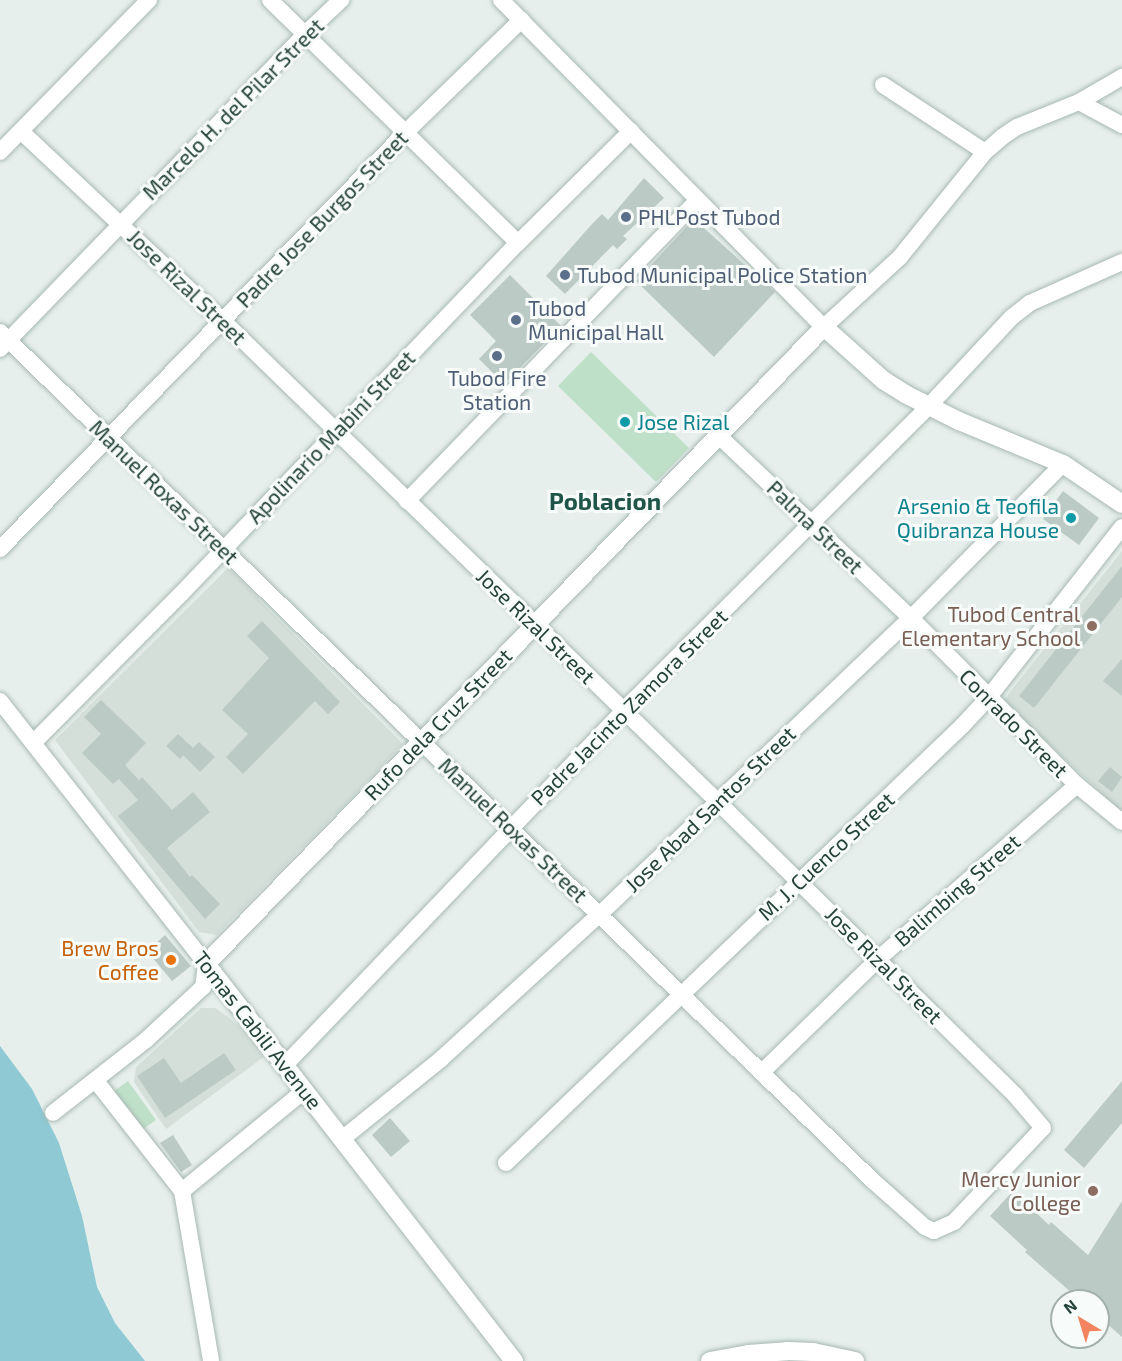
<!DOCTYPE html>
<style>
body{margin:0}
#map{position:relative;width:1122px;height:1361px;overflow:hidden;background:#e6efeb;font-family:"Exo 2",sans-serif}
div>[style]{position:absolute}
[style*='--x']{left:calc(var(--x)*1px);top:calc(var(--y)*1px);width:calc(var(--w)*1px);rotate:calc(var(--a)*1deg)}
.built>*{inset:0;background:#d4dfda}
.green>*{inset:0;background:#bfe0c8}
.water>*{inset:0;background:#8ec9d4}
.building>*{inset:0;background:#bbcac4}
.roads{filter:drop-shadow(0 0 2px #a8b8b2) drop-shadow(0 0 2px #a8b8b2)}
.minor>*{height:16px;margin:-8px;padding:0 8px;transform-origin:8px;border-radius:8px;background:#fff}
.tertiary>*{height:18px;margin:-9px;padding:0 9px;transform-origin:9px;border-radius:9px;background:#fff}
.dots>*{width:16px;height:16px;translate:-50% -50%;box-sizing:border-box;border:3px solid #f7fbf9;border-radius:50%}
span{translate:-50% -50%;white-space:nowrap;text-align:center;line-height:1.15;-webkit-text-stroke:6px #f7fbf9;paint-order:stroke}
.street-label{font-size:21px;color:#24423a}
.service-label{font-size:21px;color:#4e5e75}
.left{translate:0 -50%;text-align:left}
.culture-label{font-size:21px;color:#0d838f}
.right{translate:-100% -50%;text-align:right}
.education-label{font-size:21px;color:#785e54}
.food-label{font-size:21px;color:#c56008}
.quarter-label{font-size:24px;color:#1f5548;font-weight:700}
.north{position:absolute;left:1050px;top:1289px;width:60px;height:60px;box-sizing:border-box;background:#f7fbf9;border:2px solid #a3b1ad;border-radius:50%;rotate:322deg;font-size:16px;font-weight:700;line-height:24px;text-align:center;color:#24423a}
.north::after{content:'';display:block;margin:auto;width:21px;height:27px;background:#f4845f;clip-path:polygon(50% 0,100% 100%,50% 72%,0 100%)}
</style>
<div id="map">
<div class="built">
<i style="clip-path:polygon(1122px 551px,1122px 812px,1003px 701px)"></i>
<i style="clip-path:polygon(228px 568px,403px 744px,217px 935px,199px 932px,55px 740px)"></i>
<i style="clip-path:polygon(201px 1008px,215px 1008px,228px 1017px,251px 1036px,265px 1056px,166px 1129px,134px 1082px,136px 1067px)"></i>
</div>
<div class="green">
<i style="clip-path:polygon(591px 352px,689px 448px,656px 482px,558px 386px)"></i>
<i style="clip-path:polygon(128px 1081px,156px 1120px,139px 1132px,110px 1094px)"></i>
</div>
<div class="water">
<i style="clip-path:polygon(0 1046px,32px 1089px,59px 1143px,82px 1216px,97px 1287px,115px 1323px,145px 1361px,0 1361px)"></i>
</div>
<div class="building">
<i style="clip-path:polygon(644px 178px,664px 198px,623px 236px,627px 239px,617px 249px,613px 245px,565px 294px,546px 276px,592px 224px,602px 214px,608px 220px)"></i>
<i style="clip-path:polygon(694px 219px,775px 292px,714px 357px,636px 281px)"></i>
<i style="clip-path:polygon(510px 275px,561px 326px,504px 384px,479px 359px,496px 341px,470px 315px)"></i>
<i style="clip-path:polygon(1063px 491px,1099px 518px,1079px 545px,1043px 519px)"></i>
<i style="clip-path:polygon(1122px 566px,1122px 597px,1034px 708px,1019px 696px)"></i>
<i style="clip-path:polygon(262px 621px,340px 702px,328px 714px,315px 701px,243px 774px,226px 757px,248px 734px,222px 710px,269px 658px,247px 636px)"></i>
<i style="clip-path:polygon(1122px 659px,1122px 696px,1103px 681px)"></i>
<i style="clip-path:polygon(101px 700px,146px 743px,125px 765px,139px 780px,142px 777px,172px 810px,193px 792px,210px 812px,167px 848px,190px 877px,192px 875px,220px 904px,205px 919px,118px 816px,138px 800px,119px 779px,113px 784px,82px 753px,101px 734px,84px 717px)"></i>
<i style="clip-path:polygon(178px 734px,193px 748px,199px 742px,215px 757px,200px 772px,183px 755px,180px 759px,166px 746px)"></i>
<i style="clip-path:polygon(1110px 767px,1122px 777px,1112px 792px,1098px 781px)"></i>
<i style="clip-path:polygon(165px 935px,191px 966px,172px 981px,147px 951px)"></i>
<i style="clip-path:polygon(224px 1053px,236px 1070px,165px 1118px,137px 1076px,164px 1058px,181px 1083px)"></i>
<i style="clip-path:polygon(1122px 1081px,1122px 1123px,1084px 1168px,1064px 1150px)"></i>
<i style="clip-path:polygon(390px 1118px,410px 1141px,391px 1157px,372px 1135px)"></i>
<i style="clip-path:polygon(173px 1135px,192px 1165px,181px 1172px,160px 1143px)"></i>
<i style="clip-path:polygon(1013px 1191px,1049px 1225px,1051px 1222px,1088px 1255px,1122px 1201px,1122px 1337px,1098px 1316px,1098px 1301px,1081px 1301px,1025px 1252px,1027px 1250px,990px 1216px)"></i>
</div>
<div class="roads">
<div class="minor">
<i style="--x:270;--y:0;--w:347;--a:44.4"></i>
<i style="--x:501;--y:0;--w:460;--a:45.4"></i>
<i style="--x:824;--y:327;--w:103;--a:-42.6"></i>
<i style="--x:900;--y:257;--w:135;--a:-51"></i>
<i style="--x:985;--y:152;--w:23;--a:-41"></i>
<i style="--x:1002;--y:137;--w:18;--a:-34"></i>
<i style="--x:1017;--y:127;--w:67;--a:-22"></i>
<i style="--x:1079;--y:102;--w:50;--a:-30.2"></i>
<i style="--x:883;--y:85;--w:122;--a:33.3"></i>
<i style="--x:1079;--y:102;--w:49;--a:28.1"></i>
<i style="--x:0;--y:152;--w:213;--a:-45.6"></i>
<i style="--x:0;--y:332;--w:1216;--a:44.2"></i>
<i style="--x:872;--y:1180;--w:71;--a:41.6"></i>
<i style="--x:925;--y:1227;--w:10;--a:24"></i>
<i style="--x:934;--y:1231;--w:22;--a:-24"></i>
<i style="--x:954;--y:1222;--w:129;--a:-46.6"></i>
<i style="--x:1043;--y:1128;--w:43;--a:-130.3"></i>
<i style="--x:1015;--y:1095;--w:419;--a:-135.4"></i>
<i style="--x:717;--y:801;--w:689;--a:-135.82"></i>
<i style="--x:223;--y:321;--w:277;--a:-136.8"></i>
<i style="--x:0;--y:349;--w:438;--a:-45.9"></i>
<i style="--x:305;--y:34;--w:50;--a:-43.4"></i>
<i style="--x:719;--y:436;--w:265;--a:43.5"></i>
<i style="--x:911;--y:618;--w:235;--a:45.2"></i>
<i style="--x:1077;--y:785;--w:58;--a:39.4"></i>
<i style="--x:407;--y:501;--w:417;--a:-46"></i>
<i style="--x:0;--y:549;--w:582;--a:-45.77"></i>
<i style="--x:406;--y:132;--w:161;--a:-44.2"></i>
<i style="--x:0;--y:701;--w:334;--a:51.9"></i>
<i style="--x:206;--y:964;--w:23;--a:97"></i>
<i style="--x:203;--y:987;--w:78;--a:137.1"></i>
<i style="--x:146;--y:1040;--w:118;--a:141.9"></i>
<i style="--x:33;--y:743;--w:209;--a:-45.2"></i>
<i style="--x:180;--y:595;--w:488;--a:-46.2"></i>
<i style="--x:518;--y:243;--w:159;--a:-44.7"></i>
<i style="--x:285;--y:1065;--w:489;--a:-46.3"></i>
<i style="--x:623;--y:711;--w:431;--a:-44.9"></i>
<i style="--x:928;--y:407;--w:123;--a:-47"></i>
<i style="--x:1012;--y:317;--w:23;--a:-38"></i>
<i style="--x:1030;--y:303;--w:101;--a:-24"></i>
<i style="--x:762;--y:1072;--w:161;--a:-44.2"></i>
<i style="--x:877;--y:960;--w:266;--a:-41.2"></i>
<i style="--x:96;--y:1081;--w:140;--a:52"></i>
<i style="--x:182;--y:1191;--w:172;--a:80.3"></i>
<i style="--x:342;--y:1139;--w:127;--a:-38.9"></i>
<i style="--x:441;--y:1059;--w:215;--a:-42.4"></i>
<i style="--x:600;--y:914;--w:429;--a:-43.6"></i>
<i style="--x:911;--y:618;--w:216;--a:-45.4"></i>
<i style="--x:506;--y:1163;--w:632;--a:-43.78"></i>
<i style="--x:962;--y:726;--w:38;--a:-47"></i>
<i style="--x:988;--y:698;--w:217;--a:-51.9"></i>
<i style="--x:182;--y:1191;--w:159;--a:-39.4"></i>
</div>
<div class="tertiary">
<i style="--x:514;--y:1361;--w:502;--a:-127.8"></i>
<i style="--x:206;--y:964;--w:888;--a:-45.87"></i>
<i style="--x:824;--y:327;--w:79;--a:41.9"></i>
<i style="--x:883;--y:380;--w:28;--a:32"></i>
<i style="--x:907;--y:395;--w:58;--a:26.6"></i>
<i style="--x:959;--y:421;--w:113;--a:22.5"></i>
<i style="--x:1063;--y:464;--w:71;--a:34.1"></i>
<i style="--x:710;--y:1361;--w:39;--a:-10"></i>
<i style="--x:748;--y:1354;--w:39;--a:-4"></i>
<i style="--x:787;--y:1351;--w:26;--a:2"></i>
<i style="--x:813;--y:1352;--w:43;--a:12.1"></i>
</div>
</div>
<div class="dots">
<i style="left:626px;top:217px;background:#5c6f8a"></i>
<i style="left:565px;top:275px;background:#5c6f8a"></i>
<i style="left:516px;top:320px;background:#5c6f8a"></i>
<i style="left:497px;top:356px;background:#5c6f8a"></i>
<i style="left:625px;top:422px;background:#0f9aa8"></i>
<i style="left:1071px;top:518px;background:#0f9aa8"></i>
<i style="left:1092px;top:626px;background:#8d6e63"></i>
<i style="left:171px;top:960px;background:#e8710a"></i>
<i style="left:1093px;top:1191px;background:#8d6e63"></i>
</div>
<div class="street-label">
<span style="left:233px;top:109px;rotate:-45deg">Marcelo H. del Pilar Street</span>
<span style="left:322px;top:219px;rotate:-46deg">Padre Jose Burgos Street</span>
<span style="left:187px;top:287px;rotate:44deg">Jose Rizal Street</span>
<span style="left:331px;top:437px;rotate:-46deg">Apolinario Mabini Street</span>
<span style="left:164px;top:492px;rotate:44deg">Manuel Roxas Street</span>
<span style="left:815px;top:527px;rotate:44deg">Palma Street</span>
<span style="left:536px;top:626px;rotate:44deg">Jose Rizal Street</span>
<span style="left:629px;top:707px;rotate:-45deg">Padre Jacinto Zamora Street</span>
<span style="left:1014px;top:723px;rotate:45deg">Conrado Street</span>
<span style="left:438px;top:724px;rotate:-46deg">Rufo dela Cruz Street</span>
<span style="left:710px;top:809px;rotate:-44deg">Jose Abad Santos Street</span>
<span style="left:513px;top:830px;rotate:44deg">Manuel Roxas Street</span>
<span style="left:826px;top:856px;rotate:-43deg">M. J. Cuenco Street</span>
<span style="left:957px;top:890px;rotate:-41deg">Balimbing Street</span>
<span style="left:884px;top:965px;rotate:45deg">Jose Rizal Street</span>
<span style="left:258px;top:1030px;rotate:52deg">Tomas Cabili Avenue</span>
</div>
<div class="service-label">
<span class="left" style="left:638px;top:217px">PHLPost Tubod</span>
<span class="left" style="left:577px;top:275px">Tubod Municipal Police Station</span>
<span class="left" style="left:528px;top:320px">Tubod<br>Municipal Hall</span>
<span style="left:497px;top:390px">Tubod Fire<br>Station</span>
</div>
<div class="culture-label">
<span class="left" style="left:637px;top:422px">Jose Rizal</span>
<span class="right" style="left:1059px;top:518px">Arsenio &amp; Teofila<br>Quibranza House</span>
</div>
<div class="education-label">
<span class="right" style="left:1080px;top:626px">Tubod Central<br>Elementary School</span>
<span class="right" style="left:1081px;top:1191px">Mercy Junior<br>College</span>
</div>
<div class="food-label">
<span class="right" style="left:159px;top:960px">Brew Bros<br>Coffee</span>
</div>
<div class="quarter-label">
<span style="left:605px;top:501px">Poblacion</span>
</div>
<div class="north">N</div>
</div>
